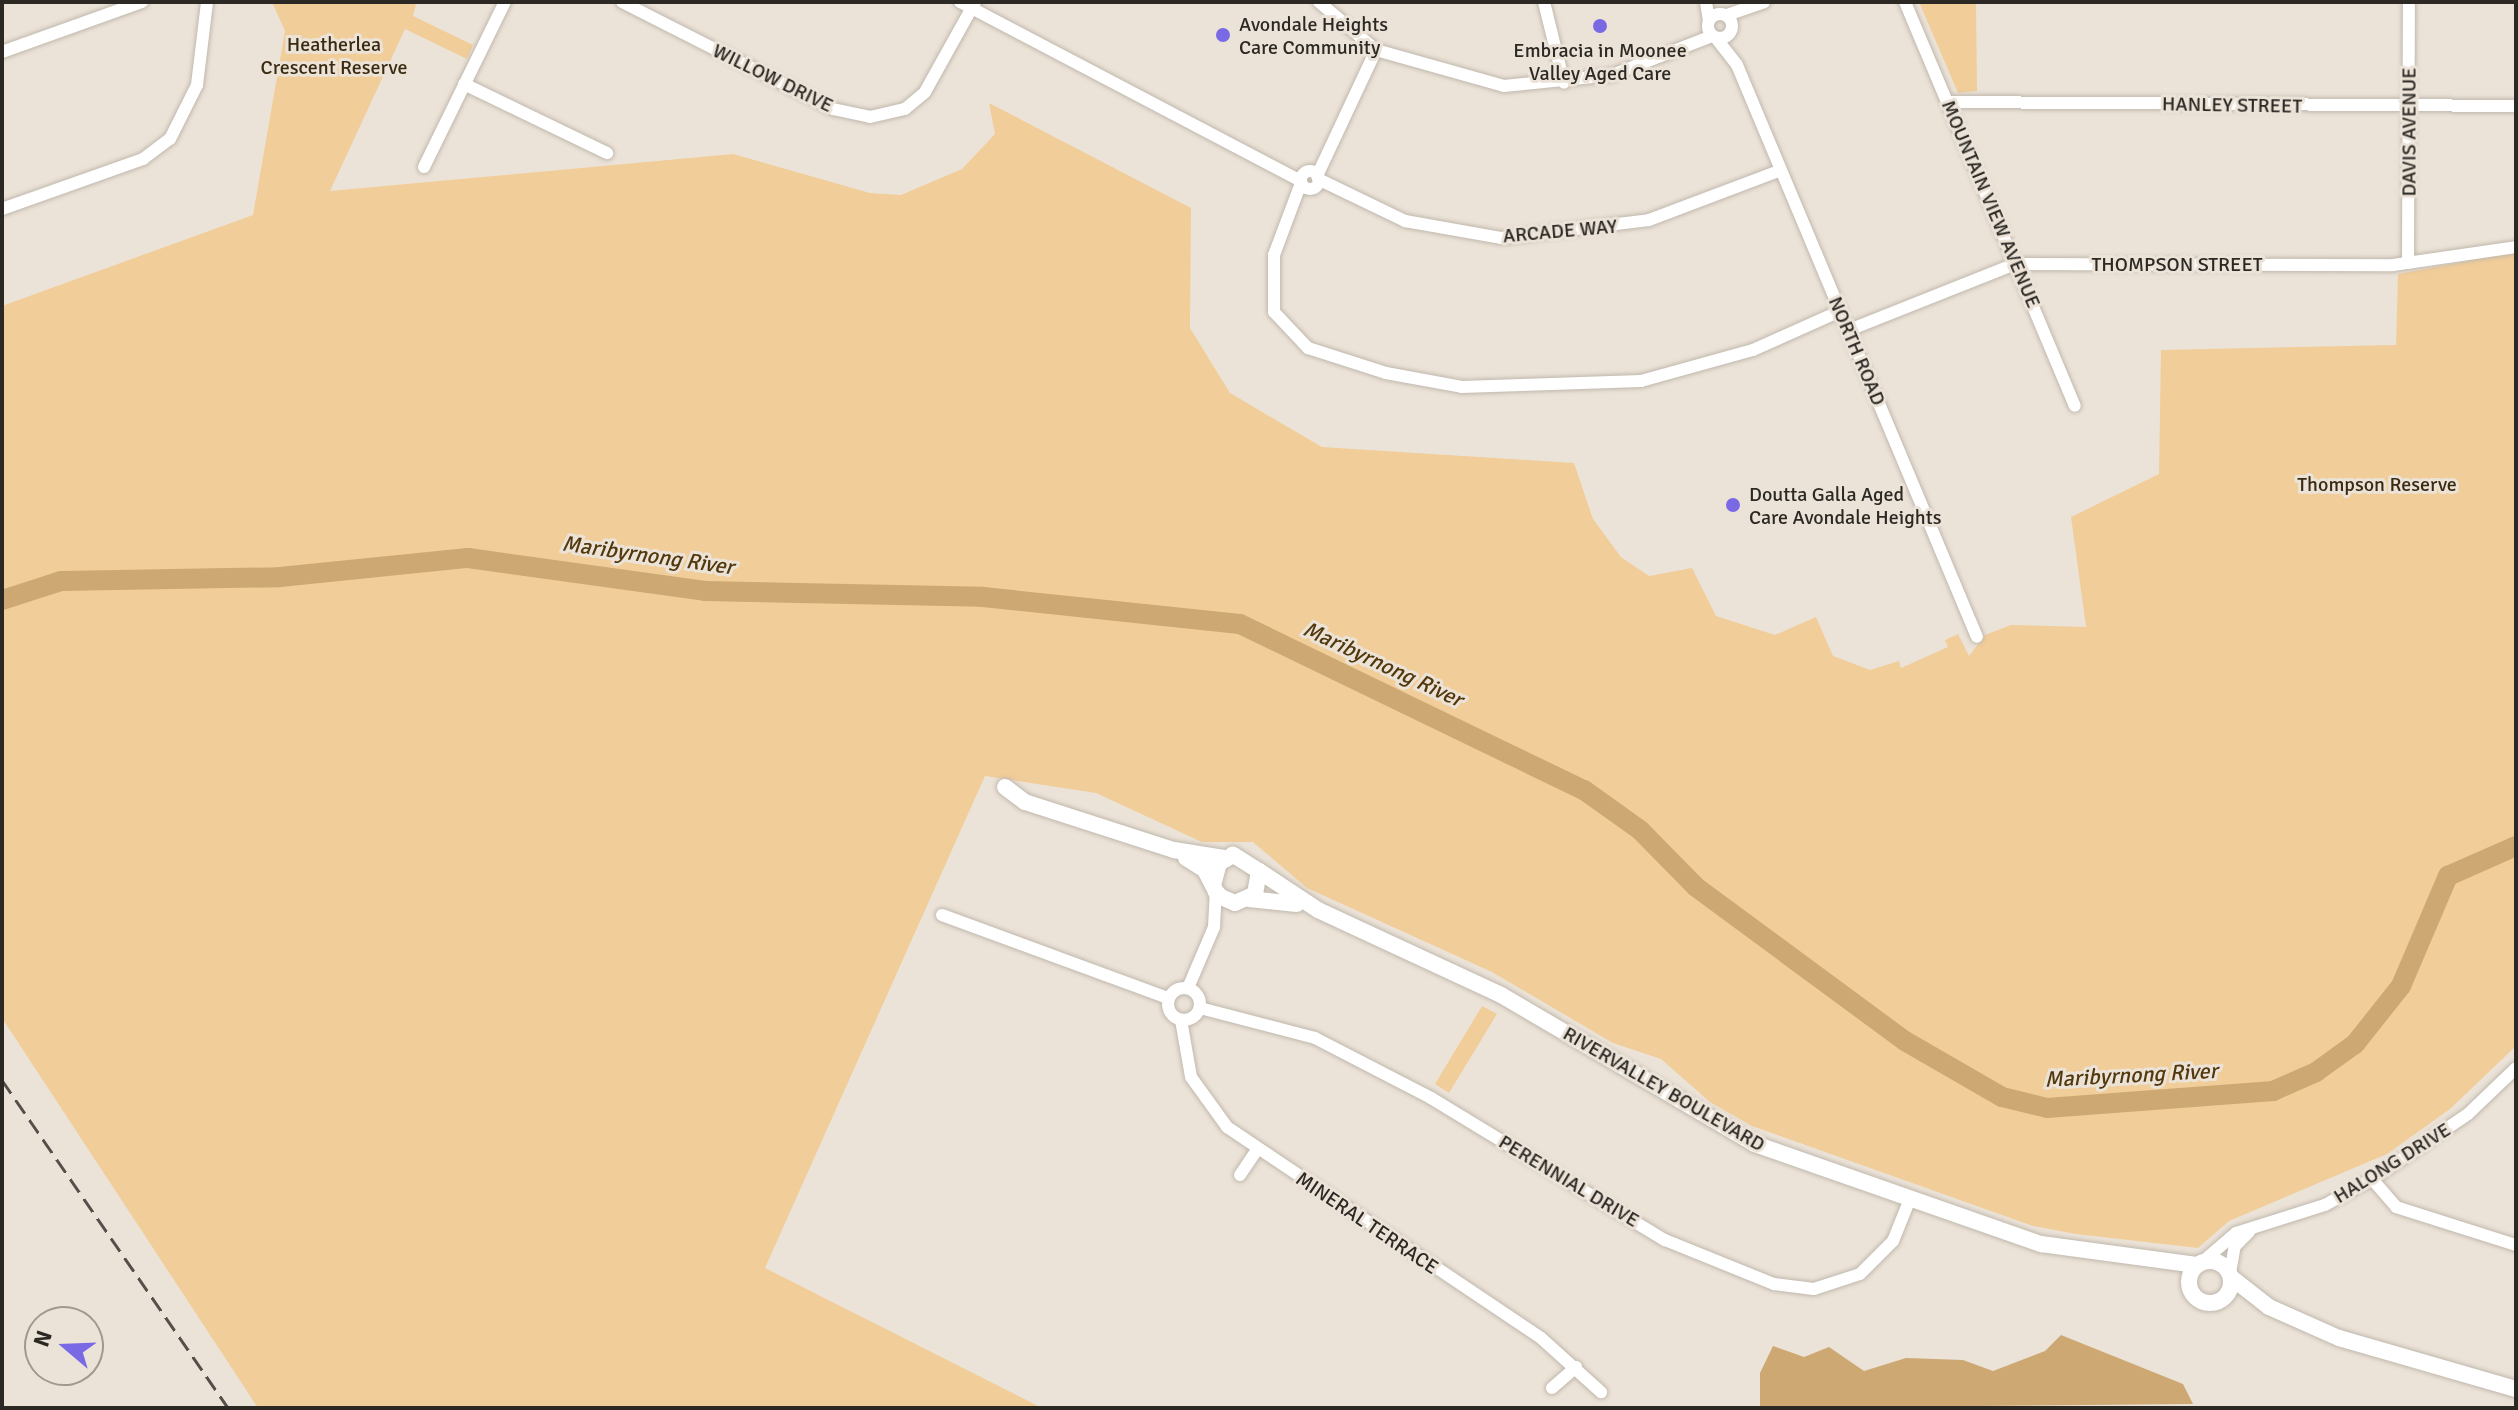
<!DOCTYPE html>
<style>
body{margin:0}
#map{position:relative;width:2518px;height:1410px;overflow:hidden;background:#ece3d8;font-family:Signika,sans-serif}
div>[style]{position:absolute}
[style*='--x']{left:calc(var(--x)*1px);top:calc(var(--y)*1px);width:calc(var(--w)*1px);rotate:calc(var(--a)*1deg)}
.green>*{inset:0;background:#f1cd99}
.water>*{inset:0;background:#cda872}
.river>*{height:20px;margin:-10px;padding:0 10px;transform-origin:10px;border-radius:10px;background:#cda872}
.roads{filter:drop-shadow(0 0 2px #c0b8ad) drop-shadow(0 0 2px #c0b8ad)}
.minor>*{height:12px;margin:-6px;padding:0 6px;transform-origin:6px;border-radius:6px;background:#fff}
.minor>.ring{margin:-6px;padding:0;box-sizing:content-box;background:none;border:12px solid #fff;border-radius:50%}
.tertiary>*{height:16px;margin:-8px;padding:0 8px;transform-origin:8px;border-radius:8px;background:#fff}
.tertiary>.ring{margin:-8px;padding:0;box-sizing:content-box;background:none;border:16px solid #fff;border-radius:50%}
.rail>*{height:3px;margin-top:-1.5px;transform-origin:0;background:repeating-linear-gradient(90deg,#544f4a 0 16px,transparent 0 24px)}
.dots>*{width:22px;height:22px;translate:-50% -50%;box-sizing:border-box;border:4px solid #ece3d8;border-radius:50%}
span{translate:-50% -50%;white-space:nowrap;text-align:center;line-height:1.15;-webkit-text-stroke:6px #ece3d8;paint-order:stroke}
.poi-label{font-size:20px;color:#2c2925}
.left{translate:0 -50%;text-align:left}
.park-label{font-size:20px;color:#3a2a11}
.street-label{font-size:20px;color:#2c2925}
.water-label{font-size:22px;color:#52380c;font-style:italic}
.frame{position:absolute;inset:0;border:4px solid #2c2925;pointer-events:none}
.north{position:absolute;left:24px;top:1306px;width:80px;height:80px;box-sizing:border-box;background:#ece3d8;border:2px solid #9f9990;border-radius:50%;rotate:289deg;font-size:22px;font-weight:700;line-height:32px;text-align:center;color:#2c2925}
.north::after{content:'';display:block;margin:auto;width:28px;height:36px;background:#7a69e5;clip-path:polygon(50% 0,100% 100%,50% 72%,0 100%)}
</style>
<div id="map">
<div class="green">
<i style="clip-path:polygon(272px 2px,410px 2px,416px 5px,413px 16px,473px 45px,467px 59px,405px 29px,330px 191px,733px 154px,870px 193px,901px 195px,962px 169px,995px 134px,989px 103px,1191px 208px,1190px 328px,1230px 393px,1322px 447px,1574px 463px,1593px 519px,1621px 557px,1649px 576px,1692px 568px,1716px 616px,1775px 635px,1816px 617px,1833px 656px,1870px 670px,1899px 661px,1901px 668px,1948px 647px,1945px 640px,1958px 634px,1969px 656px,1985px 635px,2011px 625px,2086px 627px,2071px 517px,2159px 474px,2161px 350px,2396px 345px,2398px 274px,2516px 252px,2516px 1046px,2450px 1109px,2387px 1154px,2229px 1221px,2198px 1248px,2076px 1234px,2033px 1226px,1752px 1126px,1710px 1102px,1661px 1059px,1613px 1043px,1492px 972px,1307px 888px,1253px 842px,1202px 842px,1096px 793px,985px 776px,765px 1268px,1042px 1408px,258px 1408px,2px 1018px,2px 306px,253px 215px,285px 31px)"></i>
<i style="clip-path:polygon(1919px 2px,1976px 2px,1977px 91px,1958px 93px)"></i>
<i style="clip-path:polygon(1482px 1006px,1497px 1014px,1449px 1093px,1435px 1084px)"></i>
</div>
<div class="water">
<i style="clip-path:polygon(2061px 1335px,2183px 1384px,2193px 1404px,1760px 1408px,1760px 1373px,1773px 1346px,1804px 1357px,1829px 1347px,1864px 1371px,1906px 1358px,1963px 1360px,1993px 1371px,2045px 1351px)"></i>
</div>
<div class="river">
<i style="--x:2;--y:600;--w:62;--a:-17.9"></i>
<i style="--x:61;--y:581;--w:219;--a:-1"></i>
<i style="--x:280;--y:577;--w:189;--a:-5.8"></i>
<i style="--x:468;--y:558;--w:239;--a:7.9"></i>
<i style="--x:705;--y:591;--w:278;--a:1.2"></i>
<i style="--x:983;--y:597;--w:258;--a:6"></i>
<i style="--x:1240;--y:624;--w:382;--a:25.8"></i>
<i style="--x:1584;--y:790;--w:69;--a:35.5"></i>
<i style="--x:1640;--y:830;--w:80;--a:45.5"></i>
<i style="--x:1696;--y:887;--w:260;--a:36.4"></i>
<i style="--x:1905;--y:1041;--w:112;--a:30"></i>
<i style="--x:2002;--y:1097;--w:46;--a:13.7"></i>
<i style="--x:2047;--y:1108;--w:227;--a:-4.3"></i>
<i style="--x:2273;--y:1091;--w:47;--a:-23.8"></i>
<i style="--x:2316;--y:1072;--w:48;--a:-35.7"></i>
<i style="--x:2355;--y:1044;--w:74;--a:-51.6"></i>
<i style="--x:2401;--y:986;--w:120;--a:-66.9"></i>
<i style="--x:2448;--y:876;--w:74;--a:-23.8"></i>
</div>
<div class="roads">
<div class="minor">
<i style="--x:622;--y:2;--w:237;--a:26.9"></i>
<i style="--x:833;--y:109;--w:38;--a:12"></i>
<i style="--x:870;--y:117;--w:36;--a:-13"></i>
<i style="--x:905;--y:109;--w:26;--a:-40"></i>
<i style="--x:925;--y:92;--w:103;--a:-60.9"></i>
<i style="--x:960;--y:2;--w:385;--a:27.7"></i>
<i style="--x:1319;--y:2;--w:75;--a:40.1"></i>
<i style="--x:1376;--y:50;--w:133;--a:15.7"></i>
<i style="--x:1504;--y:86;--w:109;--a:-5.8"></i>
<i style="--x:1612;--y:75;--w:107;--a:-21.3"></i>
<i style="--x:1544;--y:2;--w:83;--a:76.1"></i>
<i style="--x:1706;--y:2;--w:19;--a:81"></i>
<i style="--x:1905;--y:2;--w:438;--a:67.2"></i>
<i class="ring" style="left:1708px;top:14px;width:12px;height:12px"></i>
<i style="--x:1727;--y:15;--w:39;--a:-19"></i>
<i style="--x:1716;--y:38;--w:34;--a:52"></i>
<i style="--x:1737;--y:65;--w:620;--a:67.24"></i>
<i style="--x:2;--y:52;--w:149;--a:-19.7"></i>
<i style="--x:464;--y:84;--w:159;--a:25.8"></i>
<i style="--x:1949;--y:102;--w:567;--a:0.4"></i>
<i style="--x:424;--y:167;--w:184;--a:-63.9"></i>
<i class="ring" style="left:1301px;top:171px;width:6px;height:6px"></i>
<i style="--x:1317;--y:176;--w:139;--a:-64.9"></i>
<i style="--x:1318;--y:179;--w:97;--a:25.8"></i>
<i style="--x:1405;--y:221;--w:97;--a:10"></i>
<i style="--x:1501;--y:238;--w:149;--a:-6.9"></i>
<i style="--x:1649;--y:220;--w:139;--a:-20.7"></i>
<i style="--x:1301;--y:183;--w:77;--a:110.6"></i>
<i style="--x:1274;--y:255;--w:57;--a:90"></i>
<i style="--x:1274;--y:312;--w:50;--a:46.6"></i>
<i style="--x:1308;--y:348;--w:82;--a:17.8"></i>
<i style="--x:1386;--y:373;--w:77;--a:10.4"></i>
<i style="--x:1462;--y:387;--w:179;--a:-1.9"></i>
<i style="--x:1641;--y:381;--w:116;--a:-15.5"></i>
<i style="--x:1753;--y:350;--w:95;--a:-24.1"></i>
<i style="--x:2;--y:209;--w:150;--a:-19.5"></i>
<i style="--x:143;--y:159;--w:34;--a:-37"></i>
<i style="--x:170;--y:139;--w:60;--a:-63.4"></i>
<i style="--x:197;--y:85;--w:84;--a:-83.1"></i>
<i style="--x:2408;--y:263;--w:261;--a:-89.8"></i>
<i style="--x:1849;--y:330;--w:179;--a:-21.7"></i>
<i style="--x:2015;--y:264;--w:378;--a:0.2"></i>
<i style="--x:2393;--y:265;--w:124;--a:-8.3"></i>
<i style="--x:942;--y:915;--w:241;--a:20.2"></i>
<i class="ring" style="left:1168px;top:988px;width:20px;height:20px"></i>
<i style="--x:1188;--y:988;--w:66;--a:-66.9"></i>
<i style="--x:1214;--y:927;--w:35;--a:-87"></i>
<i style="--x:1200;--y:1008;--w:119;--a:14.6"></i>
<i style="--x:1315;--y:1038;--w:131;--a:27.3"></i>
<i style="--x:1431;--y:1098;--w:274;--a:31.3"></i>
<i style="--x:1665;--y:1240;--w:118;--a:22"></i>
<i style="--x:1774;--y:1284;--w:40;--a:7.1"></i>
<i style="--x:1814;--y:1289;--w:48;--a:-18.1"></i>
<i style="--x:1860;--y:1274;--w:47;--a:-45"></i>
<i style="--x:1893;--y:1241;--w:45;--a:-68"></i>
<i style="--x:1181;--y:1020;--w:58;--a:80"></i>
<i style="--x:1191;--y:1077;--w:62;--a:54.2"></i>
<i style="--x:1227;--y:1127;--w:378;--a:33.9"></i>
<i style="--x:1541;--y:1338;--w:81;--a:42"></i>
<i style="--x:1240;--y:1175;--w:30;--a:-56"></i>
<i style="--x:2372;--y:1179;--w:37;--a:49"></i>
<i style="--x:2396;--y:1207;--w:126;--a:17.6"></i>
<i style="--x:2201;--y:1263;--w:46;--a:-40.6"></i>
<i style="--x:2236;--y:1233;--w:93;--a:-17.5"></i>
<i style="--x:2325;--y:1205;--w:54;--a:-29"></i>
<i style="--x:2372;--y:1179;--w:116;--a:-34.1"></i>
<i style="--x:2468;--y:1114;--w:66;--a:-43.8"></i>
<i style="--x:2230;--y:1273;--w:27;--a:-80"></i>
<i style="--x:2235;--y:1246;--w:20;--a:-45"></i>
<i style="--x:1552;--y:1388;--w:32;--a:-41"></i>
</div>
<div class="tertiary">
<i style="--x:1005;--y:787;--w:25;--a:37"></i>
<i style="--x:1025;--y:802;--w:157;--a:17.9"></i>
<i style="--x:1174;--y:850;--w:52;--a:8.9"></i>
<i style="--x:1186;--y:858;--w:22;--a:32"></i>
<i style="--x:1205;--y:870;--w:25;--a:63"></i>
<i style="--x:1216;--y:892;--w:7;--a:45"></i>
<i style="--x:1221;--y:897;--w:15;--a:23"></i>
<i style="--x:1235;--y:903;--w:22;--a:-24"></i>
<i style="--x:1255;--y:894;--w:23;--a:-80"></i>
<i style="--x:1259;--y:871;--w:31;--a:-148"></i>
<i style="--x:1233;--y:855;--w:16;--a:150"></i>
<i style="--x:1219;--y:863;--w:23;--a:105"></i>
<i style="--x:1259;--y:871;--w:71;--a:33.5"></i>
<i style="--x:1318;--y:910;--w:202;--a:24.9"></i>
<i style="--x:1501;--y:995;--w:294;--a:30.4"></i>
<i style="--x:1755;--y:1144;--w:303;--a:19.3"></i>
<i style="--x:2041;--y:1244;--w:157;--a:7.7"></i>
<i style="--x:1249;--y:899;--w:48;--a:5.9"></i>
<i class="ring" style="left:2189px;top:1261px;width:26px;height:26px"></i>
<i style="--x:2232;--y:1278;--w:47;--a:38.1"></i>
<i style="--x:2269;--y:1307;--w:77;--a:23.9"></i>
<i style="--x:2339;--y:1338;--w:184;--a:16.1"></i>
</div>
</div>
<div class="rail">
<i style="--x:2;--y:1080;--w:398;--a:55.4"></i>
</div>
<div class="dots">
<i style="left:1600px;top:26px;background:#7a69e5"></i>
<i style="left:1223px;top:35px;background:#7a69e5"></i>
<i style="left:1733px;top:505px;background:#7a69e5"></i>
</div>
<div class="poi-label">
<span class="left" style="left:1239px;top:36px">Avondale Heights<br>Care Community</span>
<span style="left:1600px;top:62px">Embracia in Moonee<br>Valley Aged Care</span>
<span class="left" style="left:1749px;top:506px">Doutta Galla Aged<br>Care Avondale Heights</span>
</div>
<div class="park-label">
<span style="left:334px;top:56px">Heatherlea<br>Crescent Reserve</span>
<span style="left:2377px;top:484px">Thompson Reserve</span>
</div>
<div class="street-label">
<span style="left:773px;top:78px;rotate:26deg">WILLOW DRIVE</span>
<span style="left:2232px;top:105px;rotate:1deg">HANLEY STREET</span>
<span style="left:2409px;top:132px;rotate:-90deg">DAVIS AVENUE</span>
<span style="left:1991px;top:204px;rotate:67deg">MOUNTAIN VIEW AVENUE</span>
<span style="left:1560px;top:231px;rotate:-5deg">ARCADE WAY</span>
<span style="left:2177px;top:264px">THOMPSON STREET</span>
<span style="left:1857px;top:351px;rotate:67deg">NORTH ROAD</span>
<span style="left:1664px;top:1089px;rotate:30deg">RIVERVALLEY BOULEVARD</span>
<span style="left:2392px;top:1163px;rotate:-32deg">HALONG DRIVE</span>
<span style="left:1569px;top:1181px;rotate:31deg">PERENNIAL DRIVE</span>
<span style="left:1367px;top:1223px;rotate:34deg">MINERAL TERRACE</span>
</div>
<div class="water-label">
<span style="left:648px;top:555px;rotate:8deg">Maribyrnong River</span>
<span style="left:1383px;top:664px;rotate:25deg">Maribyrnong River</span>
<span style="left:2131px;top:1075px;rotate:-3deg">Maribyrnong River</span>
</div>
<div class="frame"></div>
<div class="north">N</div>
</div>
